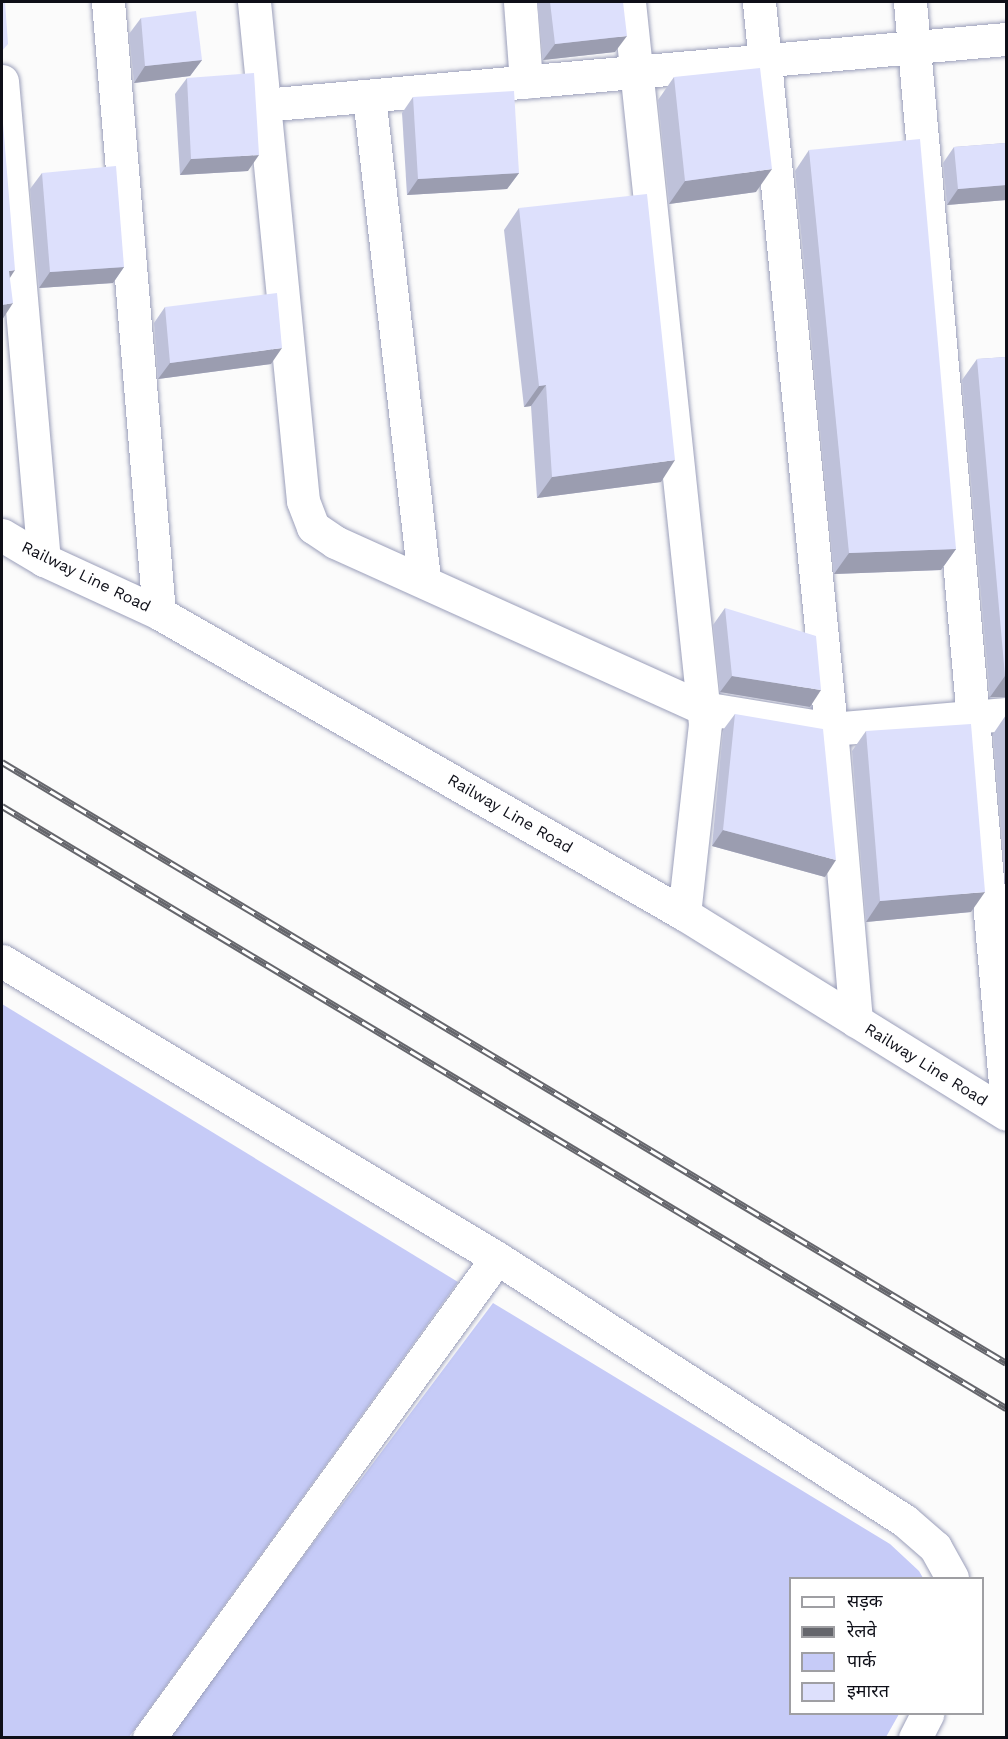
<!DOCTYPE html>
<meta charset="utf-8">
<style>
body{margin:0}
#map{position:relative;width:1008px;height:1739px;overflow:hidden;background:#fbfbfb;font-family:"Work Sans","Noto Sans Devanagari",sans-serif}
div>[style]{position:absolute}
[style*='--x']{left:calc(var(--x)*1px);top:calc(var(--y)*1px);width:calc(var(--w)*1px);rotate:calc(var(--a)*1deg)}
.green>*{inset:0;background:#c6cbf7}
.roads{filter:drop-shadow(0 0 2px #9b9fba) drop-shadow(0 0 2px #9b9fba)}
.minor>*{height:33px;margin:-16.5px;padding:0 16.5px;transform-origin:16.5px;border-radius:16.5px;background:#fff}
.rail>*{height:7px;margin-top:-3.5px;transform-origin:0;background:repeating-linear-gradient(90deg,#fff 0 14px,#65666c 0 28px);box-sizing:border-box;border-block:2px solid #65666c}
.wall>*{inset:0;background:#bec1d9}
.shaded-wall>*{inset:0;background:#9b9db0}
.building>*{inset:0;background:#dde0fc}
span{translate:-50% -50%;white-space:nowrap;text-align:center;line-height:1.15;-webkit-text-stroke:5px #fff;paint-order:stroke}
.street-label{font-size:16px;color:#0e0f18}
.frame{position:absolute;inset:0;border:3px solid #0e0f18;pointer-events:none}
.legend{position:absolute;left:789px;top:1577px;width:195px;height:138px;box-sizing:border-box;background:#fff;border:2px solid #9f9fa3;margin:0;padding:8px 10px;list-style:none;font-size:18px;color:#0e0f18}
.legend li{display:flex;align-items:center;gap:12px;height:30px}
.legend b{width:30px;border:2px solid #9f9fa3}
</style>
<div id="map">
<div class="green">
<i style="clip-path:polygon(2px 1004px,458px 1282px,129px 1737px,2px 1737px)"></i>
<i style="clip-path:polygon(493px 1303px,890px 1544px,919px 1571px,923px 1578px,790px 1578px,790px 1714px,899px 1714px,886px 1737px,167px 1738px)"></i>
</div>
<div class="roads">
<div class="minor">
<i style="--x:108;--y:2;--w:613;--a:85.23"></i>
<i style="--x:254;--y:2;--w:501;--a:84.39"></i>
<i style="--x:303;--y:501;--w:28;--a:69"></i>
<i style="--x:313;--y:527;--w:27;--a:34"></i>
<i style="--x:335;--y:542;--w:404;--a:24.3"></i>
<i style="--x:703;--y:708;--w:130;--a:9.3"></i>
<i style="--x:831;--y:729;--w:176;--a:-4.9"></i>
<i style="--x:520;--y:2;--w:80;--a:85.7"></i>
<i style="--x:629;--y:2;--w:726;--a:83.99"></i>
<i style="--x:705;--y:724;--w:191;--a:96.3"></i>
<i style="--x:759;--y:2;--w:731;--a:84.34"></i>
<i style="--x:831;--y:729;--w:293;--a:85.1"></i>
<i style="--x:910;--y:2;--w:1096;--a:84.98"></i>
<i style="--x:2;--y:81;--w:481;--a:85"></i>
<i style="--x:369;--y:96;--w:488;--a:83.5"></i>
<i style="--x:263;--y:105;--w:746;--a:-5.08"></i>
<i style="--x:2;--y:535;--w:49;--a:30.8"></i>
<i style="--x:44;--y:560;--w:127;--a:24.7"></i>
<i style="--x:159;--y:613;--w:605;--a:29.83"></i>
<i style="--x:684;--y:914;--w:379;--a:31.8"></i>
<i style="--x:2;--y:961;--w:577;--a:30.96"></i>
<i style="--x:497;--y:1258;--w:485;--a:32.8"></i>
<i style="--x:905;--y:1521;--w:40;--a:41"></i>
<i style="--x:935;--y:1547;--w:35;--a:61"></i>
<i style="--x:149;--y:1738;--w:593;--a:-54.06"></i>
<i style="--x:915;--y:1738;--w:27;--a:-63"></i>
</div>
</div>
<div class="rail">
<i style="--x:2;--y:762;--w:1170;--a:30.9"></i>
<i style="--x:2;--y:806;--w:1171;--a:30.95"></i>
</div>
<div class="wall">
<i style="clip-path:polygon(537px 2px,623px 2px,615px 52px,543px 60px)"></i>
<i style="clip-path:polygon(141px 18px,202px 60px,190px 76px,134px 83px,129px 34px)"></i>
<i style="clip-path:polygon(674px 77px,756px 192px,669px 204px,658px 100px)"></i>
<i style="clip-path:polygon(187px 78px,248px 171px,180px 175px,175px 94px)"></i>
<i style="clip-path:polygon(413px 97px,519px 173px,507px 189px,407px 195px,402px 113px)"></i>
<i style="clip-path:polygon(1006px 143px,1006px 200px,947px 205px,943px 163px,954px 147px)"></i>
<i style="clip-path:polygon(809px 150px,956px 549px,941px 570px,834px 574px,795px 171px)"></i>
<i style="clip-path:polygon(42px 173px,124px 267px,113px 283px,39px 288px,30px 189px)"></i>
<i style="clip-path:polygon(519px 208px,661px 482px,537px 498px,531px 406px,524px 407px,504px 230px)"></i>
<i style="clip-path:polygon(165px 307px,271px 364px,158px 379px,154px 323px)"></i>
<i style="clip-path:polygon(1006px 357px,1006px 697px,990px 697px,962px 380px,977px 359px)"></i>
<i style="clip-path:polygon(725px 608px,810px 707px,720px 692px,713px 625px)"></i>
<i style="clip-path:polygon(735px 714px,825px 877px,712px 846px,723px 730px)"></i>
<i style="clip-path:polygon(1006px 715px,1006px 886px,993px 734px)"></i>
<i style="clip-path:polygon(866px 731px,971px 912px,866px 922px,852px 751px)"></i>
</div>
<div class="shaded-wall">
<i style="clip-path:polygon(627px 36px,615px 52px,543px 60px,555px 44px)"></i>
<i style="clip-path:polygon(202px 60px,190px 76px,134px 83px,145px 66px)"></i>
<i style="clip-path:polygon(259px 155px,248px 171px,180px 175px,191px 159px)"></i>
<i style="clip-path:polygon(772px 169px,756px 192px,669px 204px,685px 181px)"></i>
<i style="clip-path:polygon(519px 173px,507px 189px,407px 195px,418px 179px)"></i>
<i style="clip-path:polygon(1006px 185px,1006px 200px,947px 205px,958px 189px)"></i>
<i style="clip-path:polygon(124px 267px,113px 283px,39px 288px,50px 272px)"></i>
<i style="clip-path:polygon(15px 270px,2px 290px,9px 271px)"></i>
<i style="clip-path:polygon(13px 303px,2px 320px,2px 305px)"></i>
<i style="clip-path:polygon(282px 348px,271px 364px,158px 379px,170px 363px)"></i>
<i style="clip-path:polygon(546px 385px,531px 406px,524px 407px,539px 386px)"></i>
<i style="clip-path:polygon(675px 460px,661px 482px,537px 498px,552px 477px)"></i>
<i style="clip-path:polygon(956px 549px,941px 570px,834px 574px,849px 553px)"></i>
<i style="clip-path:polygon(732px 676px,821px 690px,810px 707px,720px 692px)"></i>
<i style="clip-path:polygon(1005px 676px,1006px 676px,1006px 697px,990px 697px)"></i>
<i style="clip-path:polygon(723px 830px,836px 860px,825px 877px,712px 846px)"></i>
<i style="clip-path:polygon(985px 892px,971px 912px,866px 922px,880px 901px)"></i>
</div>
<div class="building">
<i style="clip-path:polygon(2px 2px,5px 2px,8px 44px,2px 51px)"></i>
<i style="clip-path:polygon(550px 2px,623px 2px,627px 36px,555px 44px)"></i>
<i style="clip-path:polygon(196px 11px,202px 60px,145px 66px,141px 18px)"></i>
<i style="clip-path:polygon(760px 68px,772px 169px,685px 181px,674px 77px)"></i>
<i style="clip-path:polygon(254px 73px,259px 155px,191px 159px,187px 78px)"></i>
<i style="clip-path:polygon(514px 91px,519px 173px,418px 179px,413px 97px)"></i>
<i style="clip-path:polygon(2px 111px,15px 270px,9px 271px,13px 303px,2px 305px)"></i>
<i style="clip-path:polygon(920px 139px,956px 549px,849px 553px,809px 150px)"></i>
<i style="clip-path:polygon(1006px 143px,1006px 185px,958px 189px,954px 147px)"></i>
<i style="clip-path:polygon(116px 166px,124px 267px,50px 272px,42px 173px)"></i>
<i style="clip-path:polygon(647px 194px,675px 460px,552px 477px,546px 385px,539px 386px,519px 208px)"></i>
<i style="clip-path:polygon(277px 293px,282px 348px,170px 363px,165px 307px)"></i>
<i style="clip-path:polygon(1006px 357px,1006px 676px,1005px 676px,977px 359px)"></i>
<i style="clip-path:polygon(725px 608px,816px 636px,821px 690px,732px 676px)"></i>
<i style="clip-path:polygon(735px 714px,823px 729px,836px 860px,723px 830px)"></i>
<i style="clip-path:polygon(971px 724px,985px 892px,880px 901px,866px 731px)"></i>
</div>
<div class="street-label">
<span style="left:86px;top:577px;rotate:26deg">Railway Line Road</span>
<span style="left:510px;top:814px;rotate:30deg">Railway Line Road</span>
<span style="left:926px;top:1065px;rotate:32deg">Railway Line Road</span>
</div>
<div class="frame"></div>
<ul class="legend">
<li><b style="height:8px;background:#fff"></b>सड़क</li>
<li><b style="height:8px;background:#65666c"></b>रेलवे</li>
<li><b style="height:16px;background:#c6cbf7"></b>पार्क</li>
<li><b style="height:16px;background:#dde0fc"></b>इमारत</li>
</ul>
</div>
